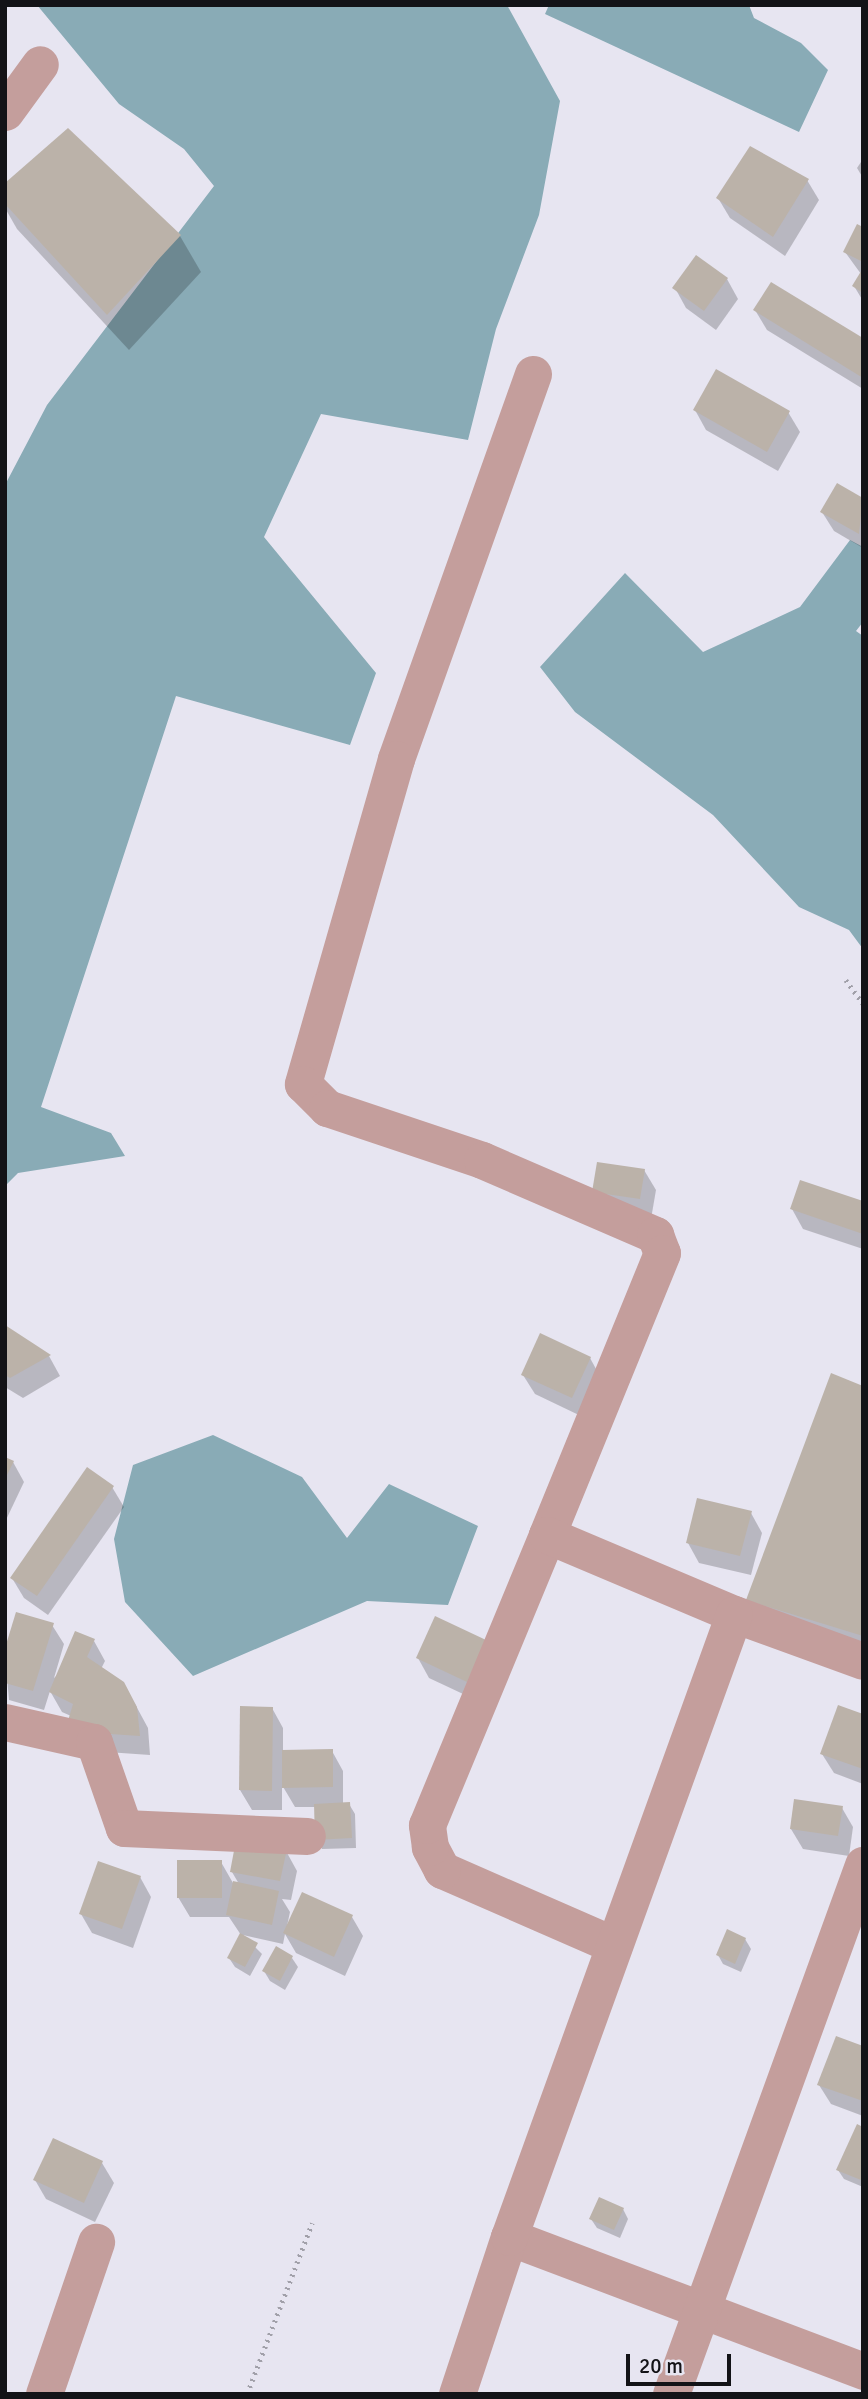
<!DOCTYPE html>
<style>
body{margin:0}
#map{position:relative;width:868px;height:2399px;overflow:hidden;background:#e7e5f1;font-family:Signika,sans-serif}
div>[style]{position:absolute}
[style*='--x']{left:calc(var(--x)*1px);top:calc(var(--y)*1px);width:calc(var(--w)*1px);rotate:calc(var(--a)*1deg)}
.water>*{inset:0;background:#89abb6}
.shadow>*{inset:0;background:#0003}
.building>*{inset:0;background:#bbb2a9}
.path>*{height:4.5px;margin-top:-2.25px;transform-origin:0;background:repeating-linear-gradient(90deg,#a1a0a9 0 2px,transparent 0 7px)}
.minor>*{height:37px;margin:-18.5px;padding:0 18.5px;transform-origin:18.5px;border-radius:18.5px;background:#c49e9c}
span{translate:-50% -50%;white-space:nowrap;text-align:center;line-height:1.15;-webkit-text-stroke:5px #e7e5f1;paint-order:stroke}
.frame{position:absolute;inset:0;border:7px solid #131317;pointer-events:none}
.scale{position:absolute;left:626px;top:2354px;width:105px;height:32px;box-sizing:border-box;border:4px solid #131317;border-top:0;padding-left:9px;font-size:21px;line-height:24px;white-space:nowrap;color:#131317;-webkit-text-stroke:5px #e7e5f1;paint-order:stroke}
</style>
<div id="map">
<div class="water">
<i style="clip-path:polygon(37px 5px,507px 5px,560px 101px,539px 215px,496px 329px,468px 440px,321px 414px,264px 537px,376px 673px,350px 745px,176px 696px,41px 1107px,111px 1133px,125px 1156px,18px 1173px,5px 1186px,5px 485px,47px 405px,214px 186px,184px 149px,119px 104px)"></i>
<i style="clip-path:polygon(549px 5px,749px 5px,754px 18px,801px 43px,828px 70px,799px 132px,545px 14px)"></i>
<i style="clip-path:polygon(850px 540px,863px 547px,863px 622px,856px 631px,863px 636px,863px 949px,849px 930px,799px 907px,713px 815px,575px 712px,540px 667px,625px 573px,703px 652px,800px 607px)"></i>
<i style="clip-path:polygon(213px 1435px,302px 1477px,347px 1538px,389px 1484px,478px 1526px,448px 1605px,367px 1601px,193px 1676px,125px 1602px,114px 1539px,133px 1465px)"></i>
</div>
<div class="shadow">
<i style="clip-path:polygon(863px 159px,863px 178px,857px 168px)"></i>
<i style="clip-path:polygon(807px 180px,819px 200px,785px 256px,730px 218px,718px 198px)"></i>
<i style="clip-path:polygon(5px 185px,180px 236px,201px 272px,129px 350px,17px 229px,5px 208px)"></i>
<i style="clip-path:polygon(863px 229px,863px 301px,854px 286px,861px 274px,845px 252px)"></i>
<i style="clip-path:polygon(727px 279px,738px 299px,716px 330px,686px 308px,675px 288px)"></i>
<i style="clip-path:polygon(755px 310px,863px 340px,863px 389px,767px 330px)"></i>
<i style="clip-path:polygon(695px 410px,788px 412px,800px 432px,778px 471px,706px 430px)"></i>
<i style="clip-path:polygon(837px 486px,863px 500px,863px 548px,834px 531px,822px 512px)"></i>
<i style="clip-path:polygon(644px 1170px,656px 1190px,651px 1219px,594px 1191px)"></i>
<i style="clip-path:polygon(863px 1203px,863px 1249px,803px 1229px,792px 1209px)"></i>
<i style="clip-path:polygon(5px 1327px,49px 1356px,60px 1376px,23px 1398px,5px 1387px)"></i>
<i style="clip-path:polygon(590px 1358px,601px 1378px,583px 1417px,535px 1394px,523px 1375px)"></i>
<i style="clip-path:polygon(863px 1387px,863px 1651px,748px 1600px)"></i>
<i style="clip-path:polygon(5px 1459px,13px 1462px,24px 1482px,5px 1522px)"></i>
<i style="clip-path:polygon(112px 1487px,124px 1507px,48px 1615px,24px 1598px,12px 1578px)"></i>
<i style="clip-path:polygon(751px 1513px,762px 1533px,751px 1575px,699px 1563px,688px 1543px)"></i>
<i style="clip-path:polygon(52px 1625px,64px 1644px,54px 1678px,94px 1641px,105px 1661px,101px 1669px,135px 1704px,148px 1728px,150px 1755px,78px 1750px,71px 1716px,62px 1712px,50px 1691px,44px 1710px,9px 1700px,5px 1655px)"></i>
<i style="clip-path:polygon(485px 1642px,478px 1701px,429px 1678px,418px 1658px)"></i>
<i style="clip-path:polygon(272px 1708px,283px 1728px,283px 1752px,332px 1751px,343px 1771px,343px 1804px,349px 1804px,355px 1814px,356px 1848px,322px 1849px,317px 1839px,316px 1807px,295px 1807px,282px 1785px,282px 1810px,252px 1810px,240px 1790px)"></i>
<i style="clip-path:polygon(863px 1716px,863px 1784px,834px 1773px,822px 1754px)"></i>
<i style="clip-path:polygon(842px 1808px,853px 1827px,849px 1856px,803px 1849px,791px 1829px)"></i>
<i style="clip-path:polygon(286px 1851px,297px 1871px,291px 1900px,282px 1899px,290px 1912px,287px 1926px,352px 1917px,363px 1936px,345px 1976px,296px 1953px,285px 1934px,283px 1944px,243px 1935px,262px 1954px,250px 1976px,235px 1967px,229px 1958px,241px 1935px,229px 1917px,190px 1917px,178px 1897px,221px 1862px,233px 1883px,239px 1884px,232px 1872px)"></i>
<i style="clip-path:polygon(140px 1877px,151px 1897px,133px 1948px,92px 1933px,81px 1914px)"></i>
<i style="clip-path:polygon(745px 1939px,751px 1949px,741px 1972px,723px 1964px,718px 1955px)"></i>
<i style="clip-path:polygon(292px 1958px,298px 1967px,285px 1990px,270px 1981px,264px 1971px)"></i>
<i style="clip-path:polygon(863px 2048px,863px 2116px,831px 2104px,819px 2085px)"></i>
<i style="clip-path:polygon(863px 2129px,863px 2187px,844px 2179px,838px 2170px)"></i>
<i style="clip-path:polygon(102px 2163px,114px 2183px,95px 2222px,46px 2199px,35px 2180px)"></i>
<i style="clip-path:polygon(623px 2209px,628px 2219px,620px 2238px,597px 2228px,591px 2219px)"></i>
</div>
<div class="building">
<i style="clip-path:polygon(68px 128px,181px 235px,107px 315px,5px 204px,5px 183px)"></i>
<i style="clip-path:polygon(750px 146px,809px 179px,773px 237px,716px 198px)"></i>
<i style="clip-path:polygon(857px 224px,863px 227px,863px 262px,843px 252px)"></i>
<i style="clip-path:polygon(696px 255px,728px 278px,704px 311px,672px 288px)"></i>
<i style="clip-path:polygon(863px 268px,863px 293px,852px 286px)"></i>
<i style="clip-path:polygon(771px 282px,863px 338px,863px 378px,753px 310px)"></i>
<i style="clip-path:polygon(716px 369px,790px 411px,767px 452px,693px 410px)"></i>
<i style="clip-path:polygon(837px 483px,863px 498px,859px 534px,820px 512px)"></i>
<i style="clip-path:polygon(597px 1162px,645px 1169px,640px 1199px,592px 1192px)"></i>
<i style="clip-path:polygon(800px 1180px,863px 1201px,863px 1234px,790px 1209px)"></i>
<i style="clip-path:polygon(5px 1325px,51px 1355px,10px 1378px,5px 1375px)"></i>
<i style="clip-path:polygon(540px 1333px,591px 1357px,572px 1398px,521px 1375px)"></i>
<i style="clip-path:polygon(831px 1373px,863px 1386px,863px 1636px,746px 1600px)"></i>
<i style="clip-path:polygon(5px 1457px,14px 1461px,5px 1479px)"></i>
<i style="clip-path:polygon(87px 1467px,114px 1486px,37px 1596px,10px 1578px)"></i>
<i style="clip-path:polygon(697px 1498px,752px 1511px,740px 1556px,686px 1543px)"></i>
<i style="clip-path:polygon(16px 1612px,54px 1623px,33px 1691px,5px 1683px,5px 1648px)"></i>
<i style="clip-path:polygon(435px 1616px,486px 1640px,467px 1682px,416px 1658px)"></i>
<i style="clip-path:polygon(75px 1631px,95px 1639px,87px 1657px,124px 1682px,137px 1707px,140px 1736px,65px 1731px,73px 1704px,49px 1692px)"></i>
<i style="clip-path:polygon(838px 1705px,863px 1714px,863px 1769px,820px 1754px)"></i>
<i style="clip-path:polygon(240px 1706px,273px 1707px,272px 1791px,239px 1790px)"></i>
<i style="clip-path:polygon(333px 1749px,333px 1787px,282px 1788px,282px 1750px)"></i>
<i style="clip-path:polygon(794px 1799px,843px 1806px,838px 1836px,790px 1829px)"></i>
<i style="clip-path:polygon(350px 1802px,352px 1838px,315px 1840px,314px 1804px)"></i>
<i style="clip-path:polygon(236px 1840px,287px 1849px,280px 1881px,230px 1872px)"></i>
<i style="clip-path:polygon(177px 1860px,222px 1860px,222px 1898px,177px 1898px)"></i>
<i style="clip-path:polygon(98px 1861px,141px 1876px,122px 1929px,79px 1914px)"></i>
<i style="clip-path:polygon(233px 1881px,279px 1891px,272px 1925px,226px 1915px)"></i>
<i style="clip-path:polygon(302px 1892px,353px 1915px,334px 1957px,283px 1933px)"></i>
<i style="clip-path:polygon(727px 1929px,746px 1938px,735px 1964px,716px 1955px)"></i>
<i style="clip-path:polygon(240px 1933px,258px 1943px,245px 1967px,227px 1958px)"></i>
<i style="clip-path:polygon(276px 1946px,293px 1956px,280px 1981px,262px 1971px)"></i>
<i style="clip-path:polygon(836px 2036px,863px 2046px,863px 2101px,817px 2085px)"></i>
<i style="clip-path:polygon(857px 2124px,863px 2127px,861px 2180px,836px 2170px)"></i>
<i style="clip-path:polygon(53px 2138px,103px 2161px,84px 2203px,33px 2180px)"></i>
<i style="clip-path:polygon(599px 2197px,624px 2208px,614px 2230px,589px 2219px)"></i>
</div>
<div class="path">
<i style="--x:846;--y:980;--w:29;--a:54"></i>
<i style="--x:247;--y:2394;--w:183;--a:-69.2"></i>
</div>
<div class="minor">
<i style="--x:5;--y:112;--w:59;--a:-53.9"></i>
<i style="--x:533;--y:374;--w:409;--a:109.6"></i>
<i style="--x:396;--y:759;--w:338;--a:106"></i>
<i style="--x:303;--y:1084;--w:34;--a:45"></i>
<i style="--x:327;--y:1108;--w:163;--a:18.5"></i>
<i style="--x:482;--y:1160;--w:189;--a:23.4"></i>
<i style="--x:655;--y:1235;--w:19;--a:69"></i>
<i style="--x:662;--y:1253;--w:305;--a:112.2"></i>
<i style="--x:5;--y:1722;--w:91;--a:12.7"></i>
<i style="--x:94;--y:1742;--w:91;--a:70.8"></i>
<i style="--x:124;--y:1828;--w:183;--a:2.5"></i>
<i style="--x:614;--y:1945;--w:188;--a:-156.4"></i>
<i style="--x:442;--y:1870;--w:26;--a:-118"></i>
<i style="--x:430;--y:1847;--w:22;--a:-98"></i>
<i style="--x:427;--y:1825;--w:314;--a:-67.5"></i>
<i style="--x:547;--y:1535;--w:203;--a:22.9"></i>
<i style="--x:734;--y:1614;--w:137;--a:20"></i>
<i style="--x:509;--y:2237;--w:379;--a:20.7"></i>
<i style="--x:44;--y:2394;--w:161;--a:-71.1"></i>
<i style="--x:457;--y:2394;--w:165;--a:-71.7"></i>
<i style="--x:509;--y:2237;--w:662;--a:-70.14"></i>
<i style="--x:671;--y:2394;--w:563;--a:-70.05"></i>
</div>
<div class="frame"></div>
<div class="scale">20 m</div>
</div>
